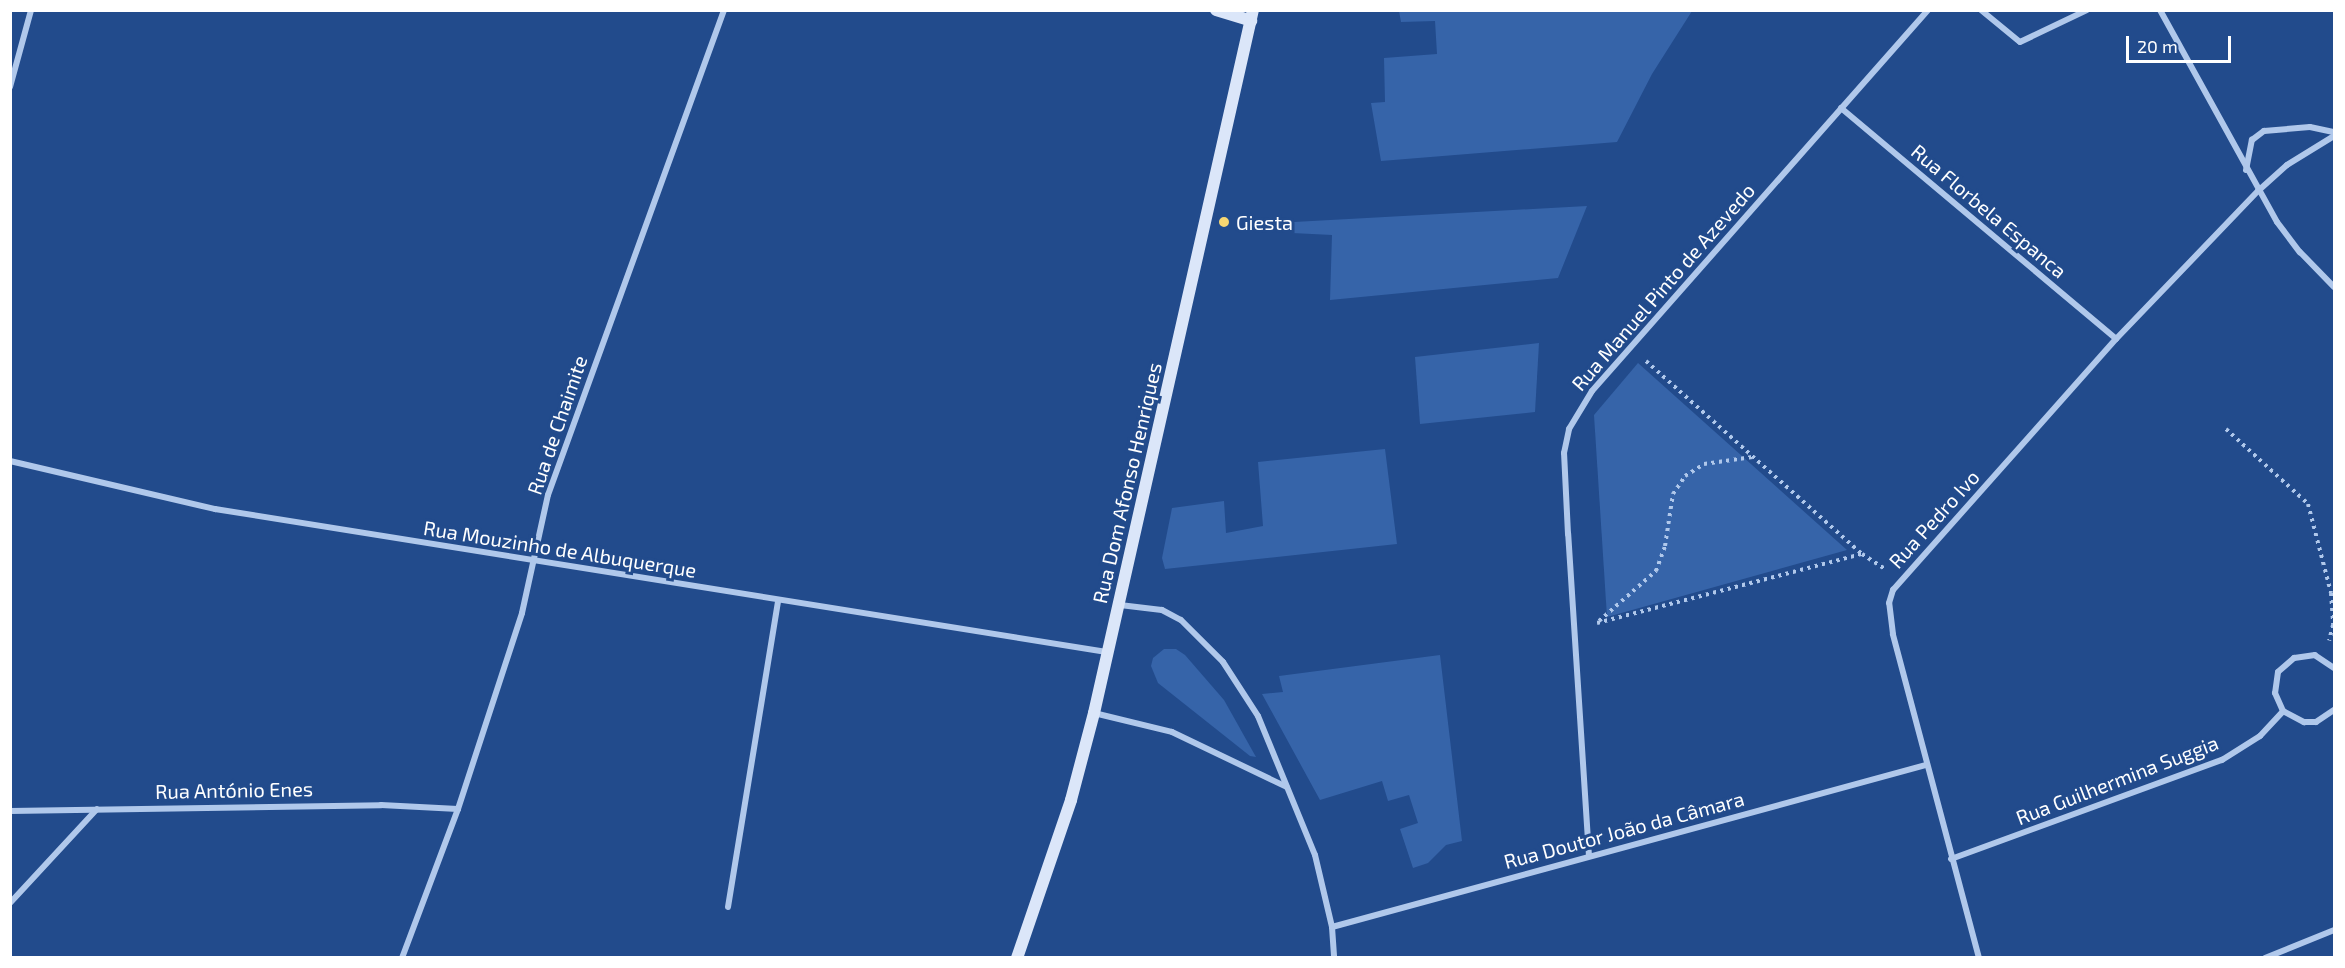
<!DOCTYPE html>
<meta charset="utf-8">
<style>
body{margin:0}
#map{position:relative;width:2345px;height:968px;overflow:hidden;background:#224b8c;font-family:"Exo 2",sans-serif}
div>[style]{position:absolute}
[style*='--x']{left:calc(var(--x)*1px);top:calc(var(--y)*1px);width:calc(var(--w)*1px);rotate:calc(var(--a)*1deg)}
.green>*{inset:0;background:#3664a9}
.path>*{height:4px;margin-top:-2px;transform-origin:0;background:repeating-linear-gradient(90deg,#b0c8eb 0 3px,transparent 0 7.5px)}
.street>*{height:6px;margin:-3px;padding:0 3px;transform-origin:3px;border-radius:3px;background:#b0c8eb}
.secondary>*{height:12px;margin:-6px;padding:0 6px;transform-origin:6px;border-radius:6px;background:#dbe6f9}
.dots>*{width:16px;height:16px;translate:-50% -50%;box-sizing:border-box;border:3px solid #224b8c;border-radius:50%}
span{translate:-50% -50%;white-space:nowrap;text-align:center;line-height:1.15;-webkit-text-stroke:6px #224b8c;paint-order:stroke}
.street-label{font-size:20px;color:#fff}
.poi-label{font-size:20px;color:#fff}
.left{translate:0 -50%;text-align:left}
.frame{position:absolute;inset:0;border:12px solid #fff;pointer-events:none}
.scale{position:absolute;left:2126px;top:36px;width:105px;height:27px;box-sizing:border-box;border:3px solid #fff;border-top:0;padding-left:8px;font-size:18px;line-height:21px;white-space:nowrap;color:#fff;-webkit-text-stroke:4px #224b8c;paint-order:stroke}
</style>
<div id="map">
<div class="green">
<i style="clip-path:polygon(1399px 11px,1399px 10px,1692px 11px,1652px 74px,1617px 142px,1381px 161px,1371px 103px,1385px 102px,1384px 58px,1437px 54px,1435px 21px,1401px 22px)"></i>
<i style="clip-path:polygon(1587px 206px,1558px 278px,1330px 300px,1332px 235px,1292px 233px,1294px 222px)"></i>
<i style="clip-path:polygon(1539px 343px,1535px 412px,1420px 424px,1415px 357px)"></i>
<i style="clip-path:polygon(1638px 363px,1847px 550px,1607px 617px,1594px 415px)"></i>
<i style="clip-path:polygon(1385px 449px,1397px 544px,1165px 569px,1162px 558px,1172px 508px,1224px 501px,1226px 533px,1263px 526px,1258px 462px)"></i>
<i style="clip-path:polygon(1164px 649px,1176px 649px,1185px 655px,1224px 700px,1256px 757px,1250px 756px,1158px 683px,1151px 666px,1153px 658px)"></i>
<i style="clip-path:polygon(1440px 655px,1462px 841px,1446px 845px,1428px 863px,1413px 868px,1400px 829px,1418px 823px,1409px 795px,1388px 801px,1382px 781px,1320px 800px,1262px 694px,1283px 692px,1279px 676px)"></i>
</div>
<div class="path">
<i style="--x:1646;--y:361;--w:290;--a:41.8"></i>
<i style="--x:2226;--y:429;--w:111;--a:42.4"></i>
<i style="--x:2308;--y:504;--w:92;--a:75.5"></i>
<i style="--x:2331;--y:593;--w:32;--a:86"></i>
<i style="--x:2333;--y:625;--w:16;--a:104"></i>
<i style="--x:1599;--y:621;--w:76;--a:-41.3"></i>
<i style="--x:1656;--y:571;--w:27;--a:-70"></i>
<i style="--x:1665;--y:546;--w:53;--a:-81.3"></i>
<i style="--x:1673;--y:494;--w:22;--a:-56"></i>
<i style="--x:1685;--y:476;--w:22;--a:-32"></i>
<i style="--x:1704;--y:464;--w:49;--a:-8.3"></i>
<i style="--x:1597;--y:623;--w:274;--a:-14.6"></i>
<i style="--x:1862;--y:554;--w:27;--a:33"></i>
</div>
<div class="street">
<i style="--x:1981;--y:10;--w:50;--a:39.4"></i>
<i style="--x:2020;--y:42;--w:74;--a:-25.5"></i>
<i style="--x:2160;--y:10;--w:242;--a:61.1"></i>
<i style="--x:2277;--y:222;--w:38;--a:53"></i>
<i style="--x:2300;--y:252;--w:49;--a:45.8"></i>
<i style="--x:10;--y:87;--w:80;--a:-74.7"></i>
<i style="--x:1841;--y:108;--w:359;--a:40"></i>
<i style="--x:2246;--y:170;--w:31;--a:-79"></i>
<i style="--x:2252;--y:140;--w:15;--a:-37"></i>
<i style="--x:2264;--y:131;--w:46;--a:-5"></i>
<i style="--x:2310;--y:127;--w:25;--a:12"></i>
<i style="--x:10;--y:461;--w:211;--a:13.2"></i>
<i style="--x:215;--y:509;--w:903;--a:9.11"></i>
<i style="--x:1120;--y:605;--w:42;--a:6.8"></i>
<i style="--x:1162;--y:610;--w:21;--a:28"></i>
<i style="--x:1181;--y:620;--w:59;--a:45"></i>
<i style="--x:1223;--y:662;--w:64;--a:57.1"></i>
<i style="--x:1258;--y:716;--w:150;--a:67.7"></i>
<i style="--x:1315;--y:855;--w:74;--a:76.7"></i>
<i style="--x:1332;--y:927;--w:31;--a:86"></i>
<i style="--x:2334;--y:668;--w:23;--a:-146"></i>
<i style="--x:2315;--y:655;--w:21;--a:172"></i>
<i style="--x:2294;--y:658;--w:21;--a:139"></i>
<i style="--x:2278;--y:672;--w:21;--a:98"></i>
<i style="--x:2275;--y:693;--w:20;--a:66"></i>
<i style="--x:2283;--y:711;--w:24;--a:28"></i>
<i style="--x:2304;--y:722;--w:12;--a:0"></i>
<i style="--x:2316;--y:722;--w:22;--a:-34"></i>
<i style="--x:1094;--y:713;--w:80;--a:13.7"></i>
<i style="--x:1172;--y:732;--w:127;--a:25.6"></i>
<i style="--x:10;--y:811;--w:371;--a:-0.9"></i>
<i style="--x:381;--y:805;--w:77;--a:3"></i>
<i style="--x:1589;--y:856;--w:323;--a:-93.7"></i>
<i style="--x:1568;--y:534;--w:81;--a:-92.8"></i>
<i style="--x:1564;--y:453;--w:25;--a:-78"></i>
<i style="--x:1569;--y:429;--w:44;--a:-58.8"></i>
<i style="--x:1592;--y:391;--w:508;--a:-48.59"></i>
<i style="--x:1951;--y:859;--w:289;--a:-20.1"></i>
<i style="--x:2222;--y:760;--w:45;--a:-32.3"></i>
<i style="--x:2260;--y:736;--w:34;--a:-47"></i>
<i style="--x:10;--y:903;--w:128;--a:-47.2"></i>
<i style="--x:728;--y:907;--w:311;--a:-80.7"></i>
<i style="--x:1332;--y:927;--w:616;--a:-15.26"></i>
<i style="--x:402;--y:958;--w:159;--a:-69.4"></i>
<i style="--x:458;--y:809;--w:206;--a:-71.9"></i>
<i style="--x:522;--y:613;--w:121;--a:-77.6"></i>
<i style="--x:548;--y:495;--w:516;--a:-70.05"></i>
<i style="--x:1979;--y:958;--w:335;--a:-104.9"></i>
<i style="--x:1893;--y:634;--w:31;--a:-97"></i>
<i style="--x:1889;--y:603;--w:14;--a:-73"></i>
<i style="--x:1893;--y:590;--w:336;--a:-48.4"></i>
<i style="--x:2116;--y:339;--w:205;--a:-46.2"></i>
<i style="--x:2258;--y:191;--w:39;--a:-42"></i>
<i style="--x:2287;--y:165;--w:55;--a:-31.7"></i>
<i style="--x:2265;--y:958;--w:74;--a:-22.1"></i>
</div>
<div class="secondary">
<i style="--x:1216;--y:10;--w:37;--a:17"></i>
<i style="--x:1017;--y:958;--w:167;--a:-71.1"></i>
<i style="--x:1071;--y:800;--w:90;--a:-75.2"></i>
<i style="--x:1094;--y:713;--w:721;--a:-77.26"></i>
</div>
<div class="dots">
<i style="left:1224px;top:222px;background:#f7d772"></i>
</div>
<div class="street-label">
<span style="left:1989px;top:211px;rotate:40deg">Rua Florbela Espanca</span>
<span style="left:1663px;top:287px;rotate:-49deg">Rua Manuel Pinto de Azevedo</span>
<span style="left:557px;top:425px;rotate:-71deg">Rua de Chaimite</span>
<span style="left:1127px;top:483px;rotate:-77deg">Rua Dom Afonso Henriques</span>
<span style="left:1934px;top:519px;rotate:-48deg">Rua Pedro Ivo</span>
<span style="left:560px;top:549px;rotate:9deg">Rua Mouzinho de Albuquerque</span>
<span style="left:2117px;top:780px;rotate:-21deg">Rua Guilhermina Suggia</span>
<span style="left:234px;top:790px;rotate:-1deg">Rua António Enes</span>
<span style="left:1624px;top:830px;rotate:-15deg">Rua Doutor João da Câmara</span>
</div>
<div class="poi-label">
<span class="left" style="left:1236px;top:222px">Giesta</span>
</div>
<div class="frame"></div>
<div class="scale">20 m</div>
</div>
